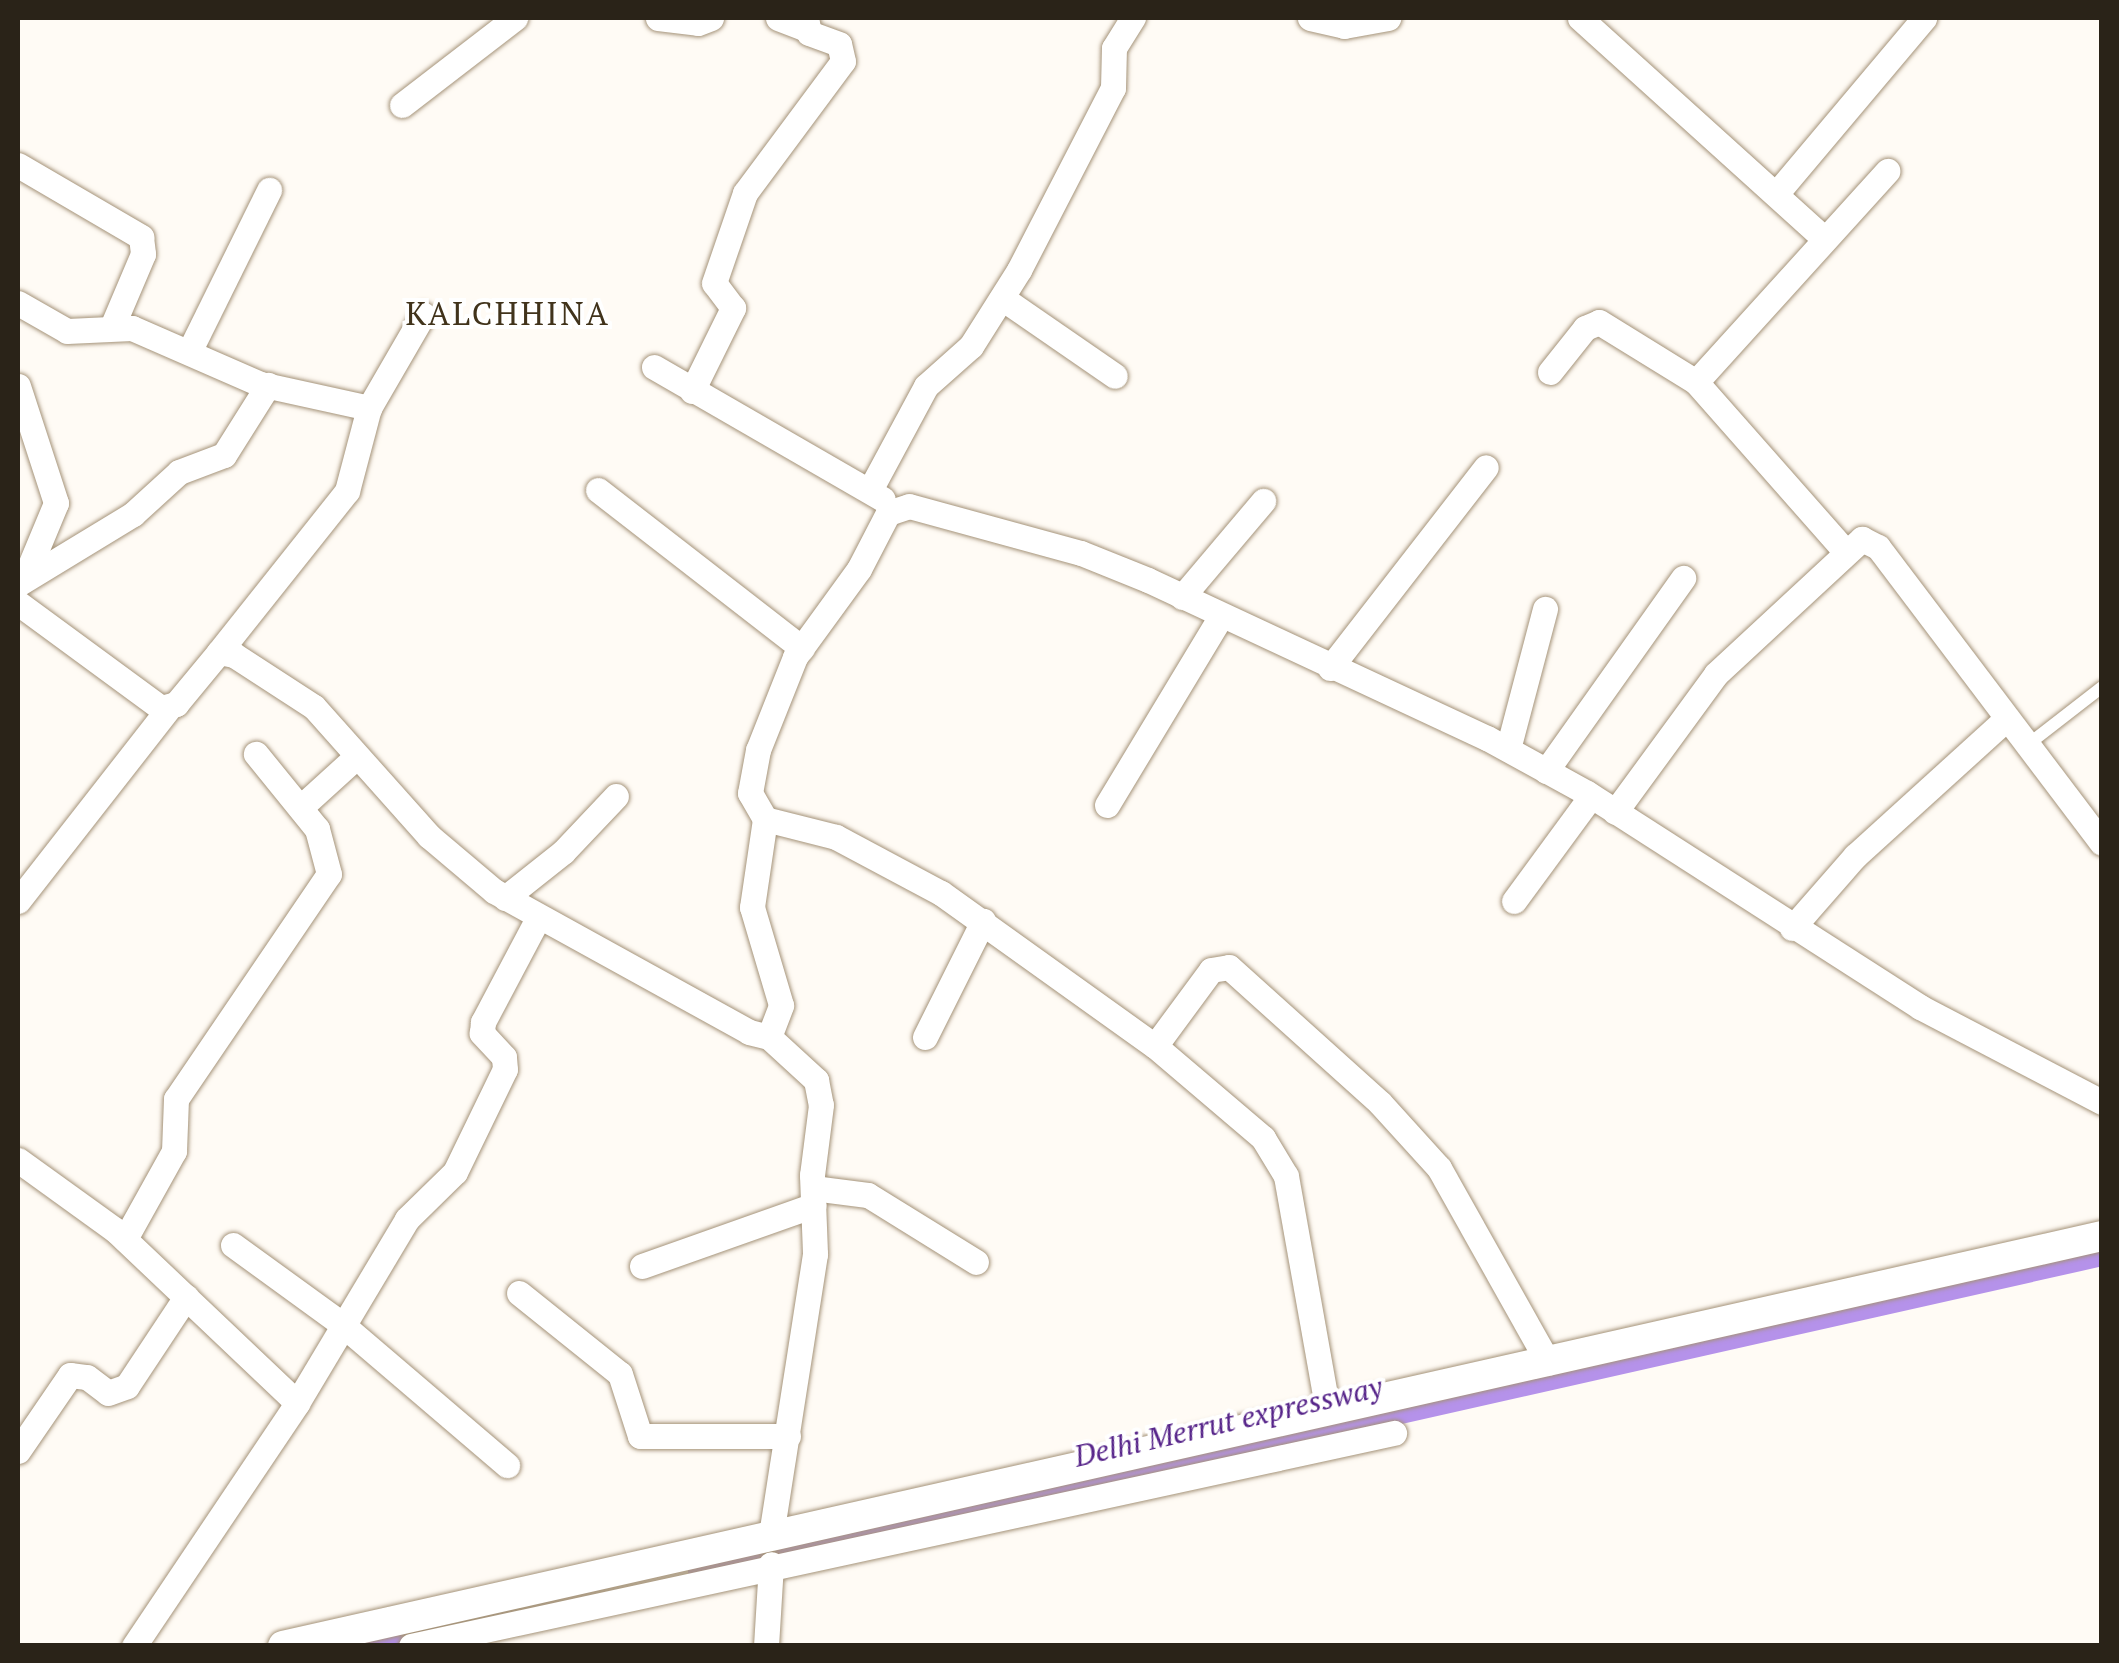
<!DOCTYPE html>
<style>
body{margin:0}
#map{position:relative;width:2119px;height:1663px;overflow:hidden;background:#fffbf5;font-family:"PT Serif",serif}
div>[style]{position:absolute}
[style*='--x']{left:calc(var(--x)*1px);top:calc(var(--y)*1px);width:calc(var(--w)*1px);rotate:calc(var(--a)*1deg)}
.canal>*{height:22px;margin:-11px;padding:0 11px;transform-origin:11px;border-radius:11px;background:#b592ea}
.roads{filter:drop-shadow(0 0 2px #a59379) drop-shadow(0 0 2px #a59379)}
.service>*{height:12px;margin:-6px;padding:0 6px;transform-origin:6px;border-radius:6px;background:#fff}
.minor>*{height:25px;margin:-12.5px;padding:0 12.5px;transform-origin:12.5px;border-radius:12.5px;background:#fff}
.tertiary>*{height:30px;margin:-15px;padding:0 15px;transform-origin:15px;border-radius:15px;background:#fff}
span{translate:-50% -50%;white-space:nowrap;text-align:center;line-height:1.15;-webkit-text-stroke:8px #fff;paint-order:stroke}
.water-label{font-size:30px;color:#57258a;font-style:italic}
.quarter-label{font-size:32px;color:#41331b;letter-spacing:2.5px}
.frame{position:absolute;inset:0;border:20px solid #2a2318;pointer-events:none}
</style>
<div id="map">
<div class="canal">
<i style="--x:699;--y:1571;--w:1438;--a:-12.69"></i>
<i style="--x:368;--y:1646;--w:62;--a:-13.1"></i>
</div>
<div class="roads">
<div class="service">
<i style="--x:2026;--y:746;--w:96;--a:-37.8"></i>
</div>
<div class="minor">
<i style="--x:658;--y:18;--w:40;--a:7.1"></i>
<i style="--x:698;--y:23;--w:14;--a:-21"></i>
<i style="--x:778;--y:18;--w:30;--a:21"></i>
<i style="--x:1310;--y:18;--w:35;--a:13"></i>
<i style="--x:1344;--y:26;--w:45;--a:-10.3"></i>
<i style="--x:1580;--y:18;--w:330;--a:42.1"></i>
<i style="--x:402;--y:105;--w:143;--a:-37.6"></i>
<i style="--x:18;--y:165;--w:143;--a:30.3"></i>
<i style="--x:141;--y:237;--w:17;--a:83"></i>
<i style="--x:143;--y:254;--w:79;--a:113"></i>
<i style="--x:1776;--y:194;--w:230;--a:-49.9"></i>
<i style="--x:1002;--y:298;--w:137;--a:34.6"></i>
<i style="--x:18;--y:303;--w:56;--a:29.7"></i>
<i style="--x:67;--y:331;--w:65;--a:-2.6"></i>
<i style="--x:132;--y:328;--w:140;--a:23.6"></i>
<i style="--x:260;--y:384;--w:112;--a:12.4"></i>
<i style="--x:189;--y:352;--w:181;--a:-63.7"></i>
<i style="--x:654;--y:367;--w:264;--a:30"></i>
<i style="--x:1550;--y:372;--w:56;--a:-51.5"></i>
<i style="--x:1585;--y:328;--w:15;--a:-23"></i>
<i style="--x:1599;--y:322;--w:114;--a:31.7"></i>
<i style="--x:18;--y:386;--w:123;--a:72"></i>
<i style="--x:56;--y:503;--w:83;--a:112.6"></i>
<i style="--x:692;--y:391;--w:93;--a:-63.7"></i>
<i style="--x:733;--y:308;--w:31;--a:-127"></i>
<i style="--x:714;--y:283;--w:95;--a:-71"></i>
<i style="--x:745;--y:193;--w:164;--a:-53.4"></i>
<i style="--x:843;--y:61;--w:17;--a:-103"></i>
<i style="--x:839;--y:44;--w:32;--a:-160"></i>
<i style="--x:809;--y:33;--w:15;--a:-101"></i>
<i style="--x:598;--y:490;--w:258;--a:37.8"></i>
<i style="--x:870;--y:490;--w:118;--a:-61.7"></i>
<i style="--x:926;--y:386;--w:60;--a:-41.6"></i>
<i style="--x:971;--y:346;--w:90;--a:-57.7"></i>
<i style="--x:1019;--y:270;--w:205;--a:-62.7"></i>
<i style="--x:1113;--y:88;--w:40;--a:-88.6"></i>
<i style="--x:1114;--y:48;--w:36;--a:-58"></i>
<i style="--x:1845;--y:551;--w:225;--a:-131.4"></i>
<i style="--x:1696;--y:382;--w:285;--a:-47.8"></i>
<i style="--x:18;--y:584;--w:135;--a:-31.3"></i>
<i style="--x:133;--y:514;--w:62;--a:-42.4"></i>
<i style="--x:179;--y:472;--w:48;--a:-20.7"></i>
<i style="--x:224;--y:455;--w:83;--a:-57.8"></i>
<i style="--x:1182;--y:597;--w:126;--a:-49.8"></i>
<i style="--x:18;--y:603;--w:177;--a:36.3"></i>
<i style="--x:161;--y:708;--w:16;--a:-15"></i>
<i style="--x:176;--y:704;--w:67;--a:-50.4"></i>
<i style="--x:219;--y:652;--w:15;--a:11"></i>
<i style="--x:234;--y:655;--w:95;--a:33"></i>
<i style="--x:314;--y:707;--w:173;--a:48.3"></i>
<i style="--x:429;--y:836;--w:85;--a:40.2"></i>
<i style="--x:494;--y:891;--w:291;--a:28.9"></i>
<i style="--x:749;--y:1032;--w:21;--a:14"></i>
<i style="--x:769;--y:1037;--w:34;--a:-69"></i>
<i style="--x:781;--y:1005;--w:102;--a:-106.5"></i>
<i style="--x:752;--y:907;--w:89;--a:-81.6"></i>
<i style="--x:765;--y:819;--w:30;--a:-120"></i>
<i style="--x:750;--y:793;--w:44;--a:-79.5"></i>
<i style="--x:758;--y:750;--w:100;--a:-68.3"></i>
<i style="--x:795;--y:657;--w:109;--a:-54"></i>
<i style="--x:859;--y:569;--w:63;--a:-62.6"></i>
<i style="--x:888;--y:513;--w:22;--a:-18"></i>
<i style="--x:909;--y:506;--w:178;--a:15.3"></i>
<i style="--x:1081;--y:553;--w:72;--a:21.9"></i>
<i style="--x:1148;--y:580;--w:374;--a:25"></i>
<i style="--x:1487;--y:738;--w:114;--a:28.8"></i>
<i style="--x:1587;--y:793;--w:396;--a:32.7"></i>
<i style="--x:1920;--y:1007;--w:205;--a:27.6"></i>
<i style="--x:219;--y:652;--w:206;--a:-51.5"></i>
<i style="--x:347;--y:491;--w:86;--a:-75.2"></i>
<i style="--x:369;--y:408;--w:108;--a:-59.9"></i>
<i style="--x:1330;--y:668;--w:254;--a:-52.2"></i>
<i style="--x:1508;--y:749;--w:145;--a:-75.2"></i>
<i style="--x:1546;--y:771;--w:237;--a:-54.6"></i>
<i style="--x:1107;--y:805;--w:221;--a:-58.9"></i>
<i style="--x:301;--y:807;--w:74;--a:-42.3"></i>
<i style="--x:1615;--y:812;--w:171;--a:-53.8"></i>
<i style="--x:1716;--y:674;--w:199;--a:-42.8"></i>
<i style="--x:1862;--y:539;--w:18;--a:27"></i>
<i style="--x:1878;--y:547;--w:371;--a:52.9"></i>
<i style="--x:765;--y:819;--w:73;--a:14.2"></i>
<i style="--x:836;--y:837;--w:119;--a:28.1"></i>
<i style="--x:941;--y:893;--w:263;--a:35.6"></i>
<i style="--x:1155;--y:1046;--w:142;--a:40.4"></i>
<i style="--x:1263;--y:1138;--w:44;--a:58.8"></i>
<i style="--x:1286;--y:1176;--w:239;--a:79.9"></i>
<i style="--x:505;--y:898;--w:74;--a:-38.4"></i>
<i style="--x:563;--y:852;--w:77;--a:-46.6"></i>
<i style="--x:18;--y:901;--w:245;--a:-52"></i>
<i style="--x:1514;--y:901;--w:130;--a:-53.7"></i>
<i style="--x:1792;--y:928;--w:96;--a:-48.8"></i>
<i style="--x:1855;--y:856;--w:204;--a:-42.2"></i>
<i style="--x:769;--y:1037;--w:64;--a:42.5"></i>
<i style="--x:816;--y:1080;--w:25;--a:79"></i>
<i style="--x:821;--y:1105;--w:71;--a:97.3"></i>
<i style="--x:812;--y:1175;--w:79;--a:87.8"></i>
<i style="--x:815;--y:1254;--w:283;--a:98.9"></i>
<i style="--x:925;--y:1037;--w:130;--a:-63.4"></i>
<i style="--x:1155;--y:1046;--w:94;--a:-53.6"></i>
<i style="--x:1211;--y:970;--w:18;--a:-9"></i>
<i style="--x:1229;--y:967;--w:203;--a:42"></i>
<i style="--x:1380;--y:1103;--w:88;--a:47.8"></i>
<i style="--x:1439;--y:1168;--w:223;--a:60.7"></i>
<i style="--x:18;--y:1160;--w:120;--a:35.8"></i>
<i style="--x:115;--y:1230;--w:251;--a:43.5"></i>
<i style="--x:813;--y:1188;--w:55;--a:7.3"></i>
<i style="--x:868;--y:1195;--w:127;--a:31.8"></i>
<i style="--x:125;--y:1239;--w:101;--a:-60.9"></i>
<i style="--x:174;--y:1151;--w:52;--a:-87.8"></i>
<i style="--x:176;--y:1099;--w:272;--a:-55.8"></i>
<i style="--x:329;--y:874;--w:47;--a:-104.9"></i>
<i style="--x:317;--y:829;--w:97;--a:-129.1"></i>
<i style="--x:233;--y:1245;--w:136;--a:36"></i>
<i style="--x:343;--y:1325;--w:216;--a:40.5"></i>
<i style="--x:642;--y:1266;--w:182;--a:-19.5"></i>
<i style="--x:519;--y:1293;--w:129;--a:38.7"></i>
<i style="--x:620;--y:1374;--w:65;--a:72.1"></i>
<i style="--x:640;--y:1436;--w:148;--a:0"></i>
<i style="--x:18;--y:1451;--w:92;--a:-55.6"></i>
<i style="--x:70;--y:1375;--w:17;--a:7"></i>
<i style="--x:87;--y:1377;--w:26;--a:37"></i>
<i style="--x:108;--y:1393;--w:20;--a:-20"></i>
<i style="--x:127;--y:1386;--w:107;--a:-56.5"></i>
<i style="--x:134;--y:1646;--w:293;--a:-56.1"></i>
<i style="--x:297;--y:1403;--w:214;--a:-59.1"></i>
<i style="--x:407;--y:1219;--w:67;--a:-44.4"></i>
<i style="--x:455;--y:1172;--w:114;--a:-64.1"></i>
<i style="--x:505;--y:1069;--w:12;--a:-95"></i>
<i style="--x:504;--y:1057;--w:33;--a:-133"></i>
<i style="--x:482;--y:1033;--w:11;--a:-85"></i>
<i style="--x:483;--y:1022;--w:118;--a:-62.1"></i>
<i style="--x:411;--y:1646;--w:1006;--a:-12.23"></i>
<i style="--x:766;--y:1646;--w:82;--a:-86.5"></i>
</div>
<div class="tertiary">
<i style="--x:283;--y:1646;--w:1865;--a:-12.7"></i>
</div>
</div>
<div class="water-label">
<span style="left:1228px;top:1421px;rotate:-13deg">Delhi Merrut expressway</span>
</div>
<div class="quarter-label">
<span style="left:508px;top:313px">KALCHHINA</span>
</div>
<div class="frame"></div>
</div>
